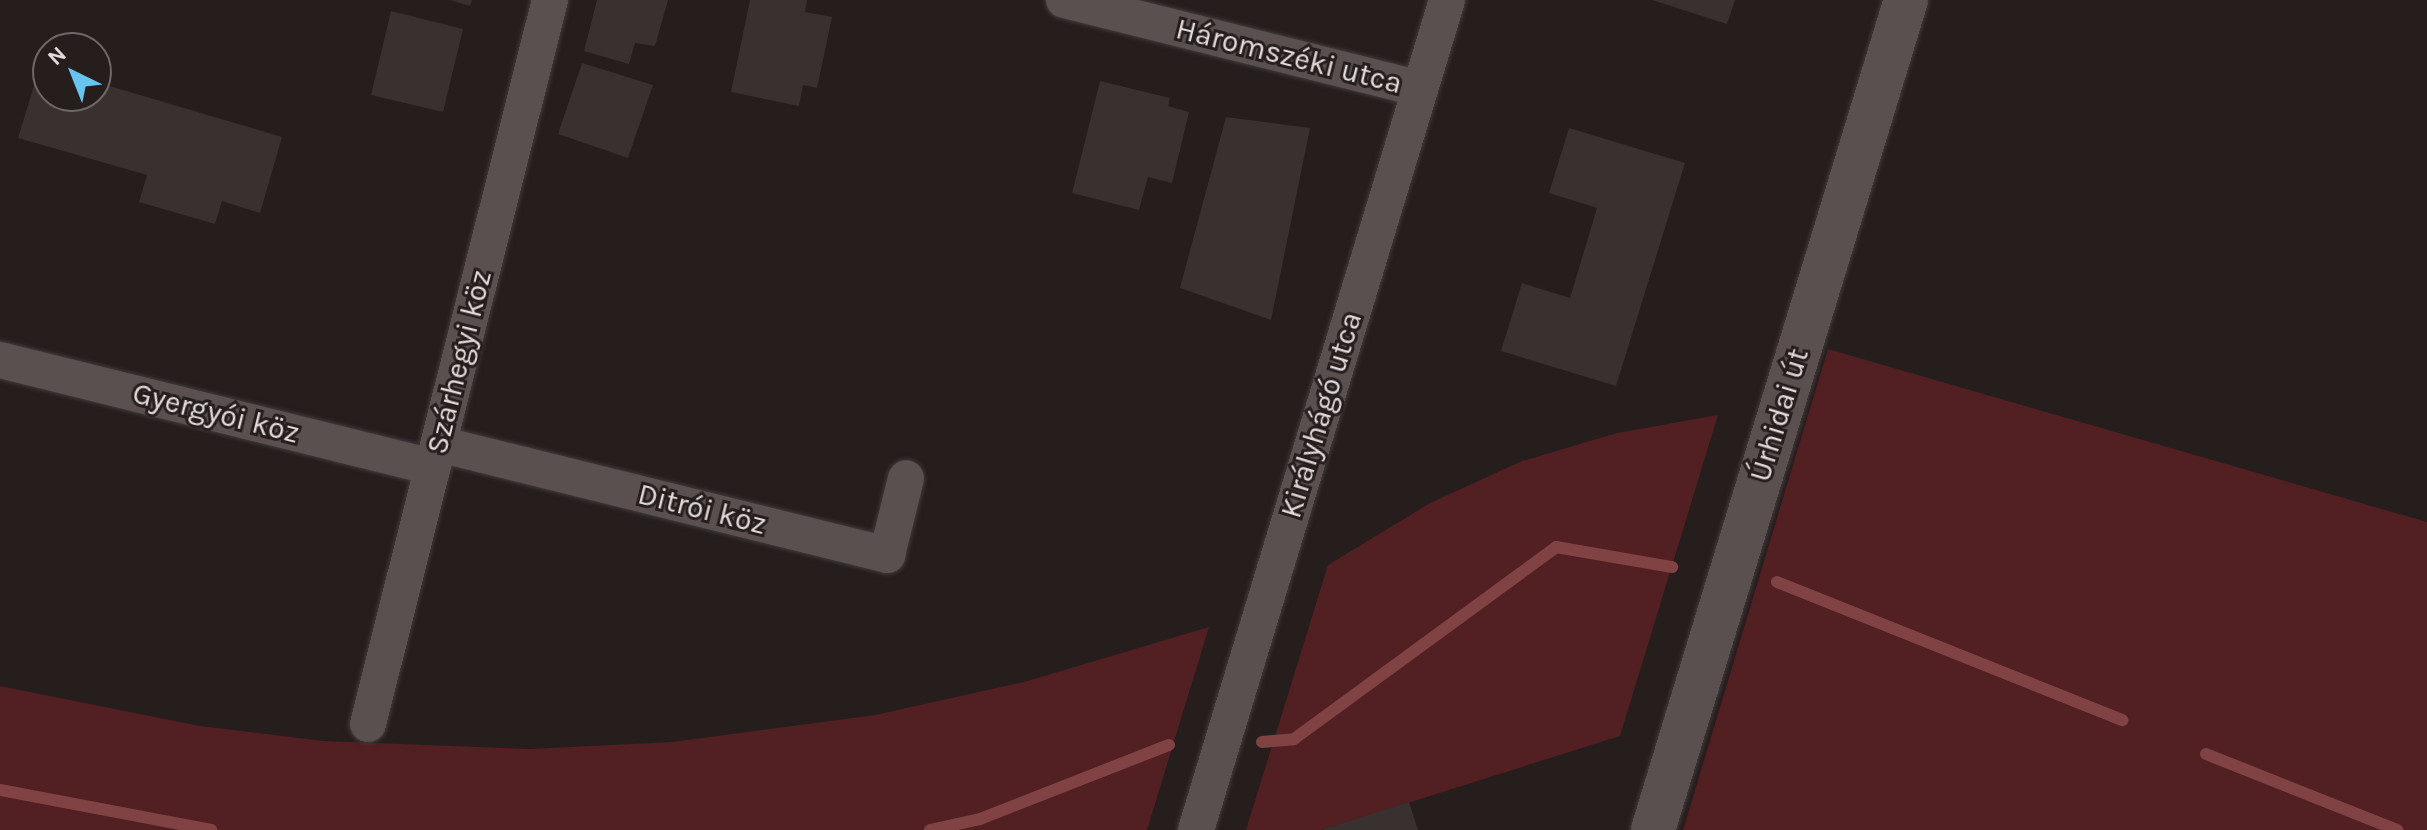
<!DOCTYPE html>
<meta charset="utf-8">
<style>
body{margin:0}
#map{position:relative;width:2427px;height:830px;overflow:hidden;background:#261d1d;font-family:Karla,sans-serif}
div>[style]{position:absolute}
[style*='--x']{left:calc(var(--x)*1px);top:calc(var(--y)*1px);width:calc(var(--w)*1px);rotate:calc(var(--a)*1deg)}
.green>*{inset:0;background:#521f22}
.stream>*{height:12px;margin:-6px;padding:0 6px;transform-origin:6px;border-radius:6px;background:#804243}
.building>*{inset:0;background:#393030}
.roads{filter:drop-shadow(0 0 2px #413a3a) drop-shadow(0 0 2px #413a3a)}
.street>*{height:36px;margin:-18px;padding:0 18px;transform-origin:18px;border-radius:18px;background:#5b5050}
.secondary>*{height:44px;margin:-22px;padding:0 22px;transform-origin:22px;border-radius:22px;background:#5b5050}
span{translate:-50% -50%;white-space:nowrap;text-align:center;line-height:1.15;-webkit-text-stroke:6px #261d1d;paint-order:stroke}
.street-label{font-size:30px;color:#e1dbdb}
.north{position:absolute;left:32px;top:32px;width:80px;height:80px;box-sizing:border-box;background:#261d1d;border:2px solid #716969;border-radius:50%;rotate:317deg;font-size:22px;font-weight:700;line-height:32px;text-align:center;color:#e1dbdb}
.north::after{content:'';display:block;margin:auto;width:28px;height:36px;background:#66c4ef;clip-path:polygon(50% 0,100% 100%,50% 72%,0 100%)}
</style>
<div id="map">
<div class="green">
<i style="clip-path:polygon(1828px 349px,2427px 522px,2427px 830px,1683px 830px)"></i>
<i style="clip-path:polygon(1718px 415px,1620px 736px,1322px 830px,1246px 830px,1328px 565px,1430px 503px,1522px 461px,1617px 433px)"></i>
<i style="clip-path:polygon(1209px 627px,1147px 830px,0 830px,0 686px,200px 726px,324px 741px,530px 749px,672px 742px,875px 715px,1024px 682px)"></i>
</div>
<div class="stream">
<i style="--x:1777;--y:582;--w:372;--a:21.8"></i>
<i style="--x:1262;--y:742;--w:32;--a:-5"></i>
<i style="--x:1294;--y:739;--w:325;--a:-36.2"></i>
<i style="--x:1556;--y:547;--w:118;--a:9.8"></i>
<i style="--x:2206;--y:754;--w:206;--a:21.7"></i>
<i style="--x:0;--y:790;--w:215;--a:10.7"></i>
<i style="--x:930;--y:830;--w:51;--a:-12.4"></i>
<i style="--x:980;--y:819;--w:203;--a:-21.4"></i>
</div>
<div class="building">
<i style="clip-path:polygon(450px 0,472px 0,470px 6px)"></i>
<i style="clip-path:polygon(597px 0,668px 0,655px 46px,635px 43px,629px 64px,584px 51px)"></i>
<i style="clip-path:polygon(750px 0,807px 0,805px 12px,832px 17px,817px 88px,803px 85px,799px 106px,731px 92px)"></i>
<i style="clip-path:polygon(1652px 0,1735px 0,1727px 24px)"></i>
<i style="clip-path:polygon(391px 11px,463px 29px,443px 112px,371px 95px)"></i>
<i style="clip-path:polygon(582px 63px,653px 85px,628px 158px,558px 134px)"></i>
<i style="clip-path:polygon(40px 66px,48px 68px,48px 96px,96px 96px,96px 82px,282px 137px,260px 213px,222px 201px,215px 224px,139px 202px,147px 175px,18px 138px)"></i>
<i style="clip-path:polygon(1100px 81px,1170px 98px,1168px 106px,1189px 112px,1172px 183px,1148px 177px,1139px 210px,1072px 193px)"></i>
<i style="clip-path:polygon(1226px 117px,1310px 128px,1271px 320px,1180px 288px)"></i>
<i style="clip-path:polygon(1569px 128px,1685px 163px,1616px 386px,1501px 351px,1522px 283px,1570px 298px,1597px 208px,1549px 193px)"></i>
<i style="clip-path:polygon(1409px 802px,1418px 830px,1324px 830px,1324px 829px)"></i>
</div>
<div class="roads">
<div class="street">
<i style="--x:1064;--y:0;--w:367;--a:14"></i>
<i style="--x:0;--y:360;--w:445;--a:13.9"></i>
<i style="--x:439;--y:444;--w:462;--a:13.9"></i>
<i style="--x:887;--y:555;--w:79;--a:-76.1"></i>
<i style="--x:368;--y:724;--w:747;--a:-75.89"></i>
<i style="--x:1196;--y:830;--w:867;--a:-73.17"></i>
</div>
<div class="secondary">
<i style="--x:1653;--y:830;--w:868;--a:-73.05"></i>
</div>
</div>
<div class="street-label">
<span style="left:1289px;top:56px;rotate:14deg">Háromszéki utca</span>
<span style="left:459px;top:362px;rotate:-76deg">Szárhegyi köz</span>
<span style="left:216px;top:413px;rotate:14deg">Gyergyói köz</span>
<span style="left:1321px;top:415px;rotate:-73deg">Királyhágó utca</span>
<span style="left:1779px;top:415px;rotate:-73deg">Úrhidai út</span>
<span style="left:702px;top:509px;rotate:14deg">Ditrói köz</span>
</div>
<div class="north">N</div>
</div>
